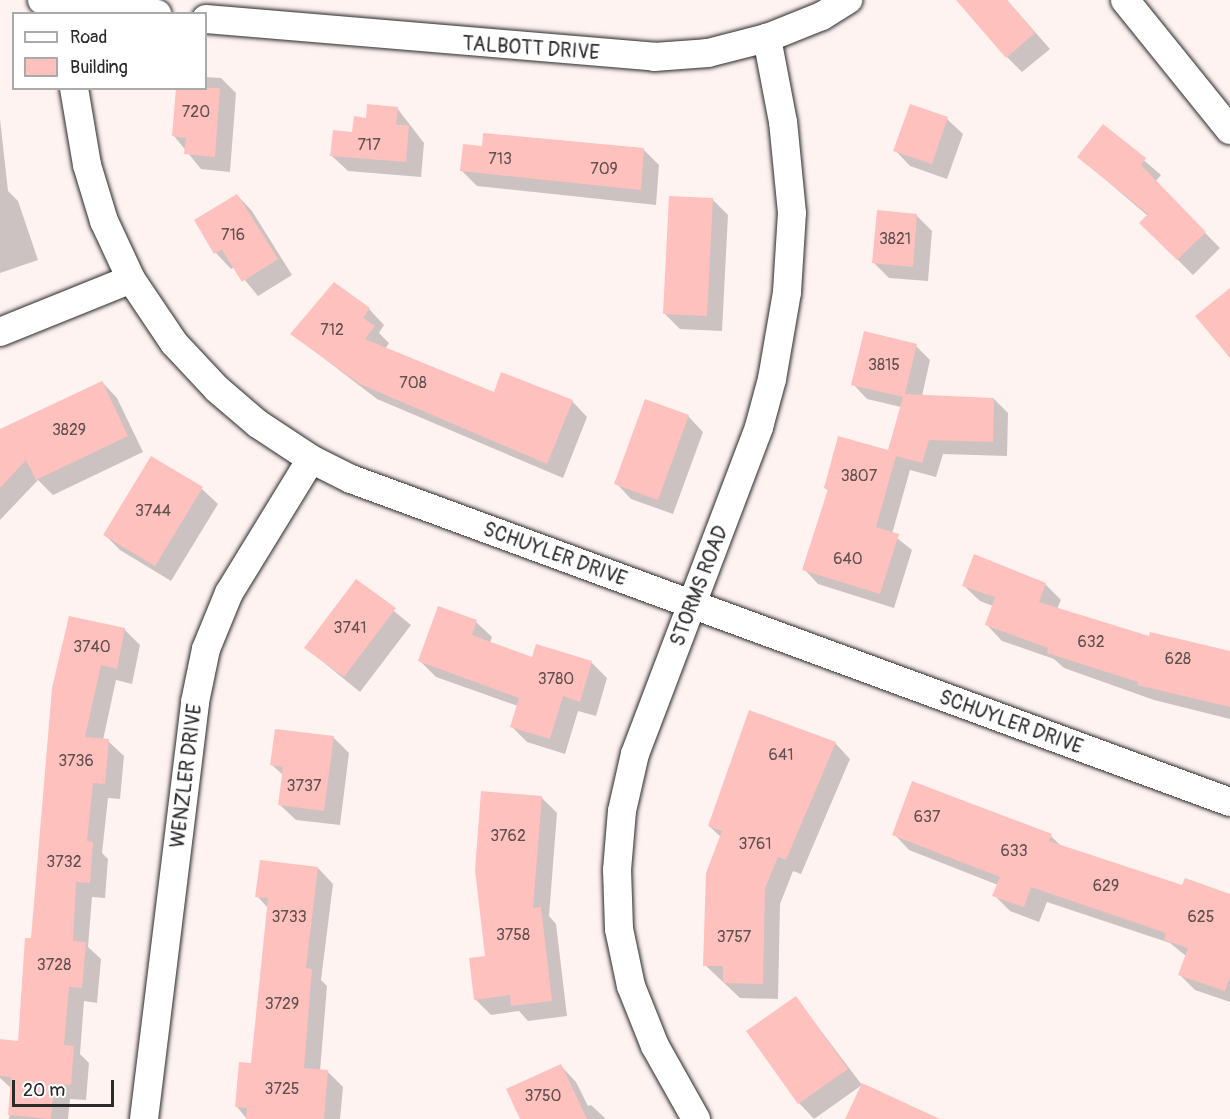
<!DOCTYPE html>
<style>
body{margin:0}
#map{position:relative;width:1230px;height:1119px;overflow:hidden;background:#fff3f2;font-family:Pangolin,sans-serif}
div>[style]{position:absolute}
[style*='--x']{left:calc(var(--x)*1px);top:calc(var(--y)*1px);width:calc(var(--w)*1px);rotate:calc(var(--a)*1deg)}
.shadow>*{inset:0;background:#0003}
.building>*{inset:0;background:#fec1be}
.roads{filter:drop-shadow(0 0 2px #2b2b2b) drop-shadow(0 0 2px #2b2b2b)}
.minor>*{height:28px;margin:-14px;padding:0 14px;transform-origin:14px;border-radius:14px;background:#fff}
span{translate:-50% -50%;white-space:nowrap;text-align:center;line-height:1.15;-webkit-text-stroke:6px #fff;paint-order:stroke}
.number-label{font-size:16px;color:#605050}
.number-label span{-webkit-text-stroke-width:0}
.street-label{font-size:20px;color:#2b2b2b}
.legend{position:absolute;left:12px;top:12px;width:195px;height:78px;box-sizing:border-box;background:#fff;border:2px solid #aaa;margin:0;padding:8px 10px;list-style:none;font-size:18px;color:#2b2b2b}
.legend li{display:flex;align-items:center;gap:12px;height:30px}
.legend b{width:30px;border:2px solid #aaa}
.scale{position:absolute;left:12px;top:1080px;width:102px;height:27px;box-sizing:border-box;border:3px solid #2b2b2b;border-top:0;padding-left:8px;font-size:18px;line-height:21px;white-space:nowrap;color:#2b2b2b;-webkit-text-stroke:4px #fff;paint-order:stroke}
</style>
<div id="map">
<div class="shadow">
<i style="clip-path:polygon(979px 0,1007px 0,1050px 49px,1022px 72px,1007px 57px)"></i>
<i style="clip-path:polygon(206px 77px,221px 78px,236px 93px,230px 172px,201px 169px,174px 136px,206px 88px)"></i>
<i style="clip-path:polygon(397px 108px,424px 143px,421px 177px,348px 171px,332px 156px,353px 133px)"></i>
<i style="clip-path:polygon(0 119px,8px 191px,18px 201px,38px 260px,0 273px)"></i>
<i style="clip-path:polygon(947px 119px,963px 134px,947px 179px,910px 166px,895px 150px)"></i>
<i style="clip-path:polygon(1104px 126px,1161px 175px,1155px 182px,1220px 248px,1193px 275px,1141px 223px,1148px 216px,1079px 157px)"></i>
<i style="clip-path:polygon(483px 148px,644px 150px,659px 165px,656px 205px,477px 186px,461px 170px)"></i>
<i style="clip-path:polygon(237px 195px,252px 211px,292px 275px,258px 296px,234px 267px,231px 269px,216px 253px)"></i>
<i style="clip-path:polygon(712px 199px,728px 215px,722px 331px,680px 329px,664px 313px)"></i>
<i style="clip-path:polygon(916px 215px,932px 231px,928px 281px,889px 278px,874px 263px)"></i>
<i style="clip-path:polygon(369px 309px,384px 325px,379px 333px,389px 343px,385px 349px,494px 394px,572px 401px,587px 417px,563px 478px,377px 399px,292px 334px)"></i>
<i style="clip-path:polygon(916px 346px,930px 360px,922px 396px,994px 399px,1008px 413px,1007px 456px,943px 454px,936px 477px,910px 470px,892px 534px,912px 550px,894px 608px,818px 584px,804px 569px,829px 491px,825px 488px,889px 452px,901px 407px,867px 399px,853px 384px)"></i>
<i style="clip-path:polygon(102px 382px,117px 398px,143px 452px,53px 495px,38px 480px,0 520px,0 431px)"></i>
<i style="clip-path:polygon(688px 416px,703px 432px,673px 514px,631px 499px,616px 483px)"></i>
<i style="clip-path:polygon(202px 489px,218px 504px,171px 581px,120px 550px,104px 534px)"></i>
<i style="clip-path:polygon(357px 581px,411px 625px,360px 692px,306px 648px)"></i>
<i style="clip-path:polygon(1045px 584px,1061px 600px,1057px 609px,1230px 665px,1230px 719px,1154px 700px,1064px 668px,1054px 659px,1002px 641px,987px 625px,993px 606px,980px 601px,964px 586px)"></i>
<i style="clip-path:polygon(439px 608px,476px 622px,492px 637px,490px 643px,533px 659px,537px 646px,592px 663px,607px 678px,596px 716px,578px 711px,565px 754px,527px 742px,511px 726px,518px 706px,436px 677px,420px 661px)"></i>
<i style="clip-path:polygon(70px 617px,125px 630px,140px 645px,132px 684px,116px 680px,103px 740px,108px 741px,124px 756px,120px 799px,108px 798px,102px 853px,108px 859px,105px 898px,92px 897px,88px 947px,101px 959px,97px 1003px,84px 1001px,80px 1054px,89px 1063px,86px 1100px,70px 1099px,68px 1119px,9px 1119px,12px 1089px,0 1078px,0 1041px,19px 1042px)"></i>
<i style="clip-path:polygon(333px 737px,349px 753px,340px 825px,296px 820px,280px 805px,284px 776px,272px 765px)"></i>
<i style="clip-path:polygon(835px 743px,850px 759px,801px 874px,793px 871px,780px 904px,778px 999px,740px 998px,705px 965px,722px 838px,709px 826px)"></i>
<i style="clip-path:polygon(541px 797px,557px 813px,549px 916px,556px 924px,567px 1016px,528px 1021px,519px 1011px,491px 1015px,475px 999px)"></i>
<i style="clip-path:polygon(894px 834px,1051px 836px,1062px 847px,1183px 887px,1230px 895px,1230px 1002px,1195px 990px,1180px 975px,1186px 956px,1170px 943px,1047px 902px,1039px 922px,1010px 911px,994px 895px,998px 885px,909px 850px)"></i>
<i style="clip-path:polygon(318px 868px,333px 884px,321px 980px,327px 986px,320px 1071px,327px 1071px,343px 1087px,340px 1119px,247px 1119px,237px 1107px,252px 1064px,268px 908px,257px 896px)"></i>
<i style="clip-path:polygon(796px 998px,862px 1085px,936px 1119px,847px 1119px,862px 1085px,814px 1119px,799px 1103px)"></i>
<i style="clip-path:polygon(561px 1066px,576px 1082px,588px 1106px,591px 1105px,606px 1119px,521px 1119px)"></i>
</div>
<div class="building">
<i style="clip-path:polygon(956px 0,1007px 0,1035px 33px,1006px 58px)"></i>
<i style="clip-path:polygon(176px 88px,220px 88px,215px 157px,184px 154px,186px 138px,172px 136px)"></i>
<i style="clip-path:polygon(367px 104px,398px 107px,396px 125px,409px 125px,406px 162px,330px 156px,333px 130px,352px 132px,354px 116px,366px 118px)"></i>
<i style="clip-path:polygon(910px 104px,948px 117px,932px 164px,893px 151px)"></i>
<i style="clip-path:polygon(1103px 124px,1146px 158px,1141px 165px,1206px 232px,1177px 260px,1139px 223px,1148px 214px,1077px 157px)"></i>
<i style="clip-path:polygon(483px 133px,644px 148px,641px 190px,460px 171px,463px 144px,482px 146px)"></i>
<i style="clip-path:polygon(237px 194px,278px 259px,242px 282px,222px 250px,214px 254px,194px 220px)"></i>
<i style="clip-path:polygon(669px 196px,713px 198px,707px 316px,663px 314px)"></i>
<i style="clip-path:polygon(877px 210px,917px 214px,913px 267px,872px 263px)"></i>
<i style="clip-path:polygon(334px 282px,370px 308px,363px 318px,375px 326px,365px 339px,494px 392px,501px 372px,573px 400px,547px 464px,360px 384px,290px 334px)"></i>
<i style="clip-path:polygon(1230px 288px,1230px 358px,1195px 316px)"></i>
<i style="clip-path:polygon(864px 331px,917px 344px,905px 394px,994px 398px,993px 442px,929px 440px,922px 463px,896px 456px,876px 527px,899px 534px,880px 594px,802px 570px,828px 489px,824px 488px,838px 436px,888px 450px,903px 397px,851px 385px)"></i>
<i style="clip-path:polygon(102px 381px,128px 436px,36px 480px,26px 460px,0 488px,0 429px)"></i>
<i style="clip-path:polygon(645px 399px,689px 415px,658px 500px,614px 484px)"></i>
<i style="clip-path:polygon(151px 456px,203px 487px,155px 566px,103px 535px)"></i>
<i style="clip-path:polygon(974px 554px,1046px 583px,1039px 602px,1149px 636px,1150px 632px,1230px 651px,1230px 707px,1137px 685px,1138px 682px,1047px 653px,1048px 648px,985px 625px,995px 597px,962px 586px)"></i>
<i style="clip-path:polygon(356px 579px,396px 608px,344px 677px,304px 648px)"></i>
<i style="clip-path:polygon(438px 606px,477px 620px,472px 635px,532px 657px,536px 644px,592px 661px,580px 702px,563px 696px,550px 739px,510px 727px,519px 698px,418px 661px)"></i>
<i style="clip-path:polygon(69px 616px,125px 628px,117px 669px,101px 665px,85px 737px,109px 739px,105px 784px,93px 783px,87px 841px,93px 842px,90px 883px,76px 882px,73px 941px,86px 942px,82px 988px,69px 987px,64px 1045px,74px 1046px,71px 1085px,54px 1084px,51px 1119px,8px 1115px,11px 1077px,0 1076px,0 1039px,18px 1041px,25px 938px,31px 938px,52px 688px)"></i>
<i style="clip-path:polygon(749px 710px,836px 742px,786px 860px,778px 857px,765px 888px,763px 984px,723px 983px,723px 966px,703px 966px,706px 873px,722px 831px,708px 826px)"></i>
<i style="clip-path:polygon(275px 729px,334px 736px,324px 811px,278px 805px,283px 767px,270px 765px)"></i>
<i style="clip-path:polygon(912px 781px,1052px 834px,1049px 841px,1182px 885px,1185px 878px,1230px 894px,1230px 976px,1225px 991px,1178px 975px,1188px 948px,1164px 940px,1166px 933px,1031px 887px,1024px 907px,992px 896px,1000px 877px,892px 835px)"></i>
<i style="clip-path:polygon(481px 791px,542px 796px,533px 908px,541px 907px,552px 1001px,511px 1006px,510px 995px,474px 1000px,469px 958px,485px 956px,475px 870px)"></i>
<i style="clip-path:polygon(260px 860px,318px 867px,306px 968px,312px 969px,304px 1068px,328px 1070px,324px 1119px,246px 1119px,247px 1108px,235px 1107px,239px 1062px,251px 1063px,268px 898px,255px 897px)"></i>
<i style="clip-path:polygon(796px 996px,848px 1069px,798px 1104px,746px 1031px)"></i>
<i style="clip-path:polygon(561px 1064px,587px 1119px,520px 1119px,506px 1089px)"></i>
<i style="clip-path:polygon(862px 1083px,940px 1119px,845px 1119px)"></i>
</div>
<div class="roads">
<div class="minor">
<i style="--x:42;--y:0;--w:116;--a:6.9"></i>
<i style="--x:1125;--y:0;--w:167;--a:51.1"></i>
<i style="--x:206;--y:19;--w:450;--a:4.8"></i>
<i style="--x:654;--y:57;--w:54;--a:-4.2"></i>
<i style="--x:708;--y:53;--w:61;--a:-14.3"></i>
<i style="--x:767;--y:38;--w:59;--a:-21.8"></i>
<i style="--x:822;--y:16;--w:31;--a:-32"></i>
<i style="--x:74;--y:88;--w:78;--a:80.4"></i>
<i style="--x:87;--y:165;--w:59;--a:73.1"></i>
<i style="--x:104;--y:221;--w:64;--a:65"></i>
<i style="--x:131;--y:279;--w:77;--a:56.1"></i>
<i style="--x:174;--y:343;--w:63;--a:46.9"></i>
<i style="--x:217;--y:389;--w:54;--a:40.5"></i>
<i style="--x:258;--y:424;--w:64;--a:33.4"></i>
<i style="--x:311;--y:459;--w:45;--a:26.6"></i>
<i style="--x:351;--y:479;--w:936;--a:20.18"></i>
<i style="--x:0;--y:332;--w:141;--a:-22"></i>
<i style="--x:144;--y:1119;--w:420;--a:-83"></i>
<i style="--x:195;--y:702;--w:54;--a:-78.3"></i>
<i style="--x:206;--y:649;--w:61;--a:-67.7"></i>
<i style="--x:229;--y:593;--w:157;--a:-58.5"></i>
<i style="--x:696;--y:1119;--w:84;--a:-119.3"></i>
<i style="--x:655;--y:1046;--w:65;--a:-111.8"></i>
<i style="--x:631;--y:986;--w:58;--a:-101.9"></i>
<i style="--x:619;--y:929;--w:59;--a:-91.9"></i>
<i style="--x:617;--y:870;--w:59;--a:-85.2"></i>
<i style="--x:622;--y:811;--w:58;--a:-77.2"></i>
<i style="--x:635;--y:754;--w:350;--a:-69.2"></i>
<i style="--x:759;--y:427;--w:50;--a:-74.8"></i>
<i style="--x:772;--y:379;--w:88;--a:-80.2"></i>
<i style="--x:787;--y:292;--w:79;--a:-86.4"></i>
<i style="--x:792;--y:213;--w:91;--a:-95.6"></i>
<i style="--x:783;--y:122;--w:86;--a:-100.8"></i>
</div>
</div>
<div class="number-label">
<span style="left:196px;top:112px">720</span>
<span style="left:369px;top:145px">717</span>
<span style="left:500px;top:159px">713</span>
<span style="left:604px;top:169px">709</span>
<span style="left:233px;top:235px">716</span>
<span style="left:895px;top:239px">3821</span>
<span style="left:332px;top:330px">712</span>
<span style="left:884px;top:365px">3815</span>
<span style="left:413px;top:383px">708</span>
<span style="left:69px;top:430px">3829</span>
<span style="left:859px;top:476px">3807</span>
<span style="left:153px;top:511px">3744</span>
<span style="left:848px;top:559px">640</span>
<span style="left:350px;top:628px">3741</span>
<span style="left:1091px;top:642px">632</span>
<span style="left:92px;top:647px">3740</span>
<span style="left:1178px;top:659px">628</span>
<span style="left:556px;top:679px">3780</span>
<span style="left:781px;top:755px">641</span>
<span style="left:76px;top:761px">3736</span>
<span style="left:304px;top:786px">3737</span>
<span style="left:927px;top:817px">637</span>
<span style="left:508px;top:836px">3762</span>
<span style="left:755px;top:844px">3761</span>
<span style="left:1014px;top:851px">633</span>
<span style="left:64px;top:862px">3732</span>
<span style="left:1106px;top:886px">629</span>
<span style="left:289px;top:917px">3733</span>
<span style="left:1201px;top:917px">625</span>
<span style="left:513px;top:935px">3758</span>
<span style="left:734px;top:937px">3757</span>
<span style="left:54px;top:965px">3728</span>
<span style="left:282px;top:1004px">3729</span>
<span style="left:282px;top:1089px">3725</span>
<span style="left:543px;top:1096px">3750</span>
</div>
<div class="street-label">
<span style="left:531px;top:48px;rotate:4deg">TALBOTT DRIVE</span>
<span style="left:555px;top:554px;rotate:20deg">SCHUYLER DRIVE</span>
<span style="left:699px;top:586px;rotate:-69deg">STORMS ROAD</span>
<span style="left:1011px;top:722px;rotate:20deg">SCHUYLER DRIVE</span>
<span style="left:186px;top:776px;rotate:-83deg">WENZLER DRIVE</span>
</div>
<ul class="legend">
<li><b style="height:8px;background:#fff"></b>Road</li>
<li><b style="height:16px;background:#fec1be"></b>Building</li>
</ul>
<div class="scale">20 m</div>
</div>
